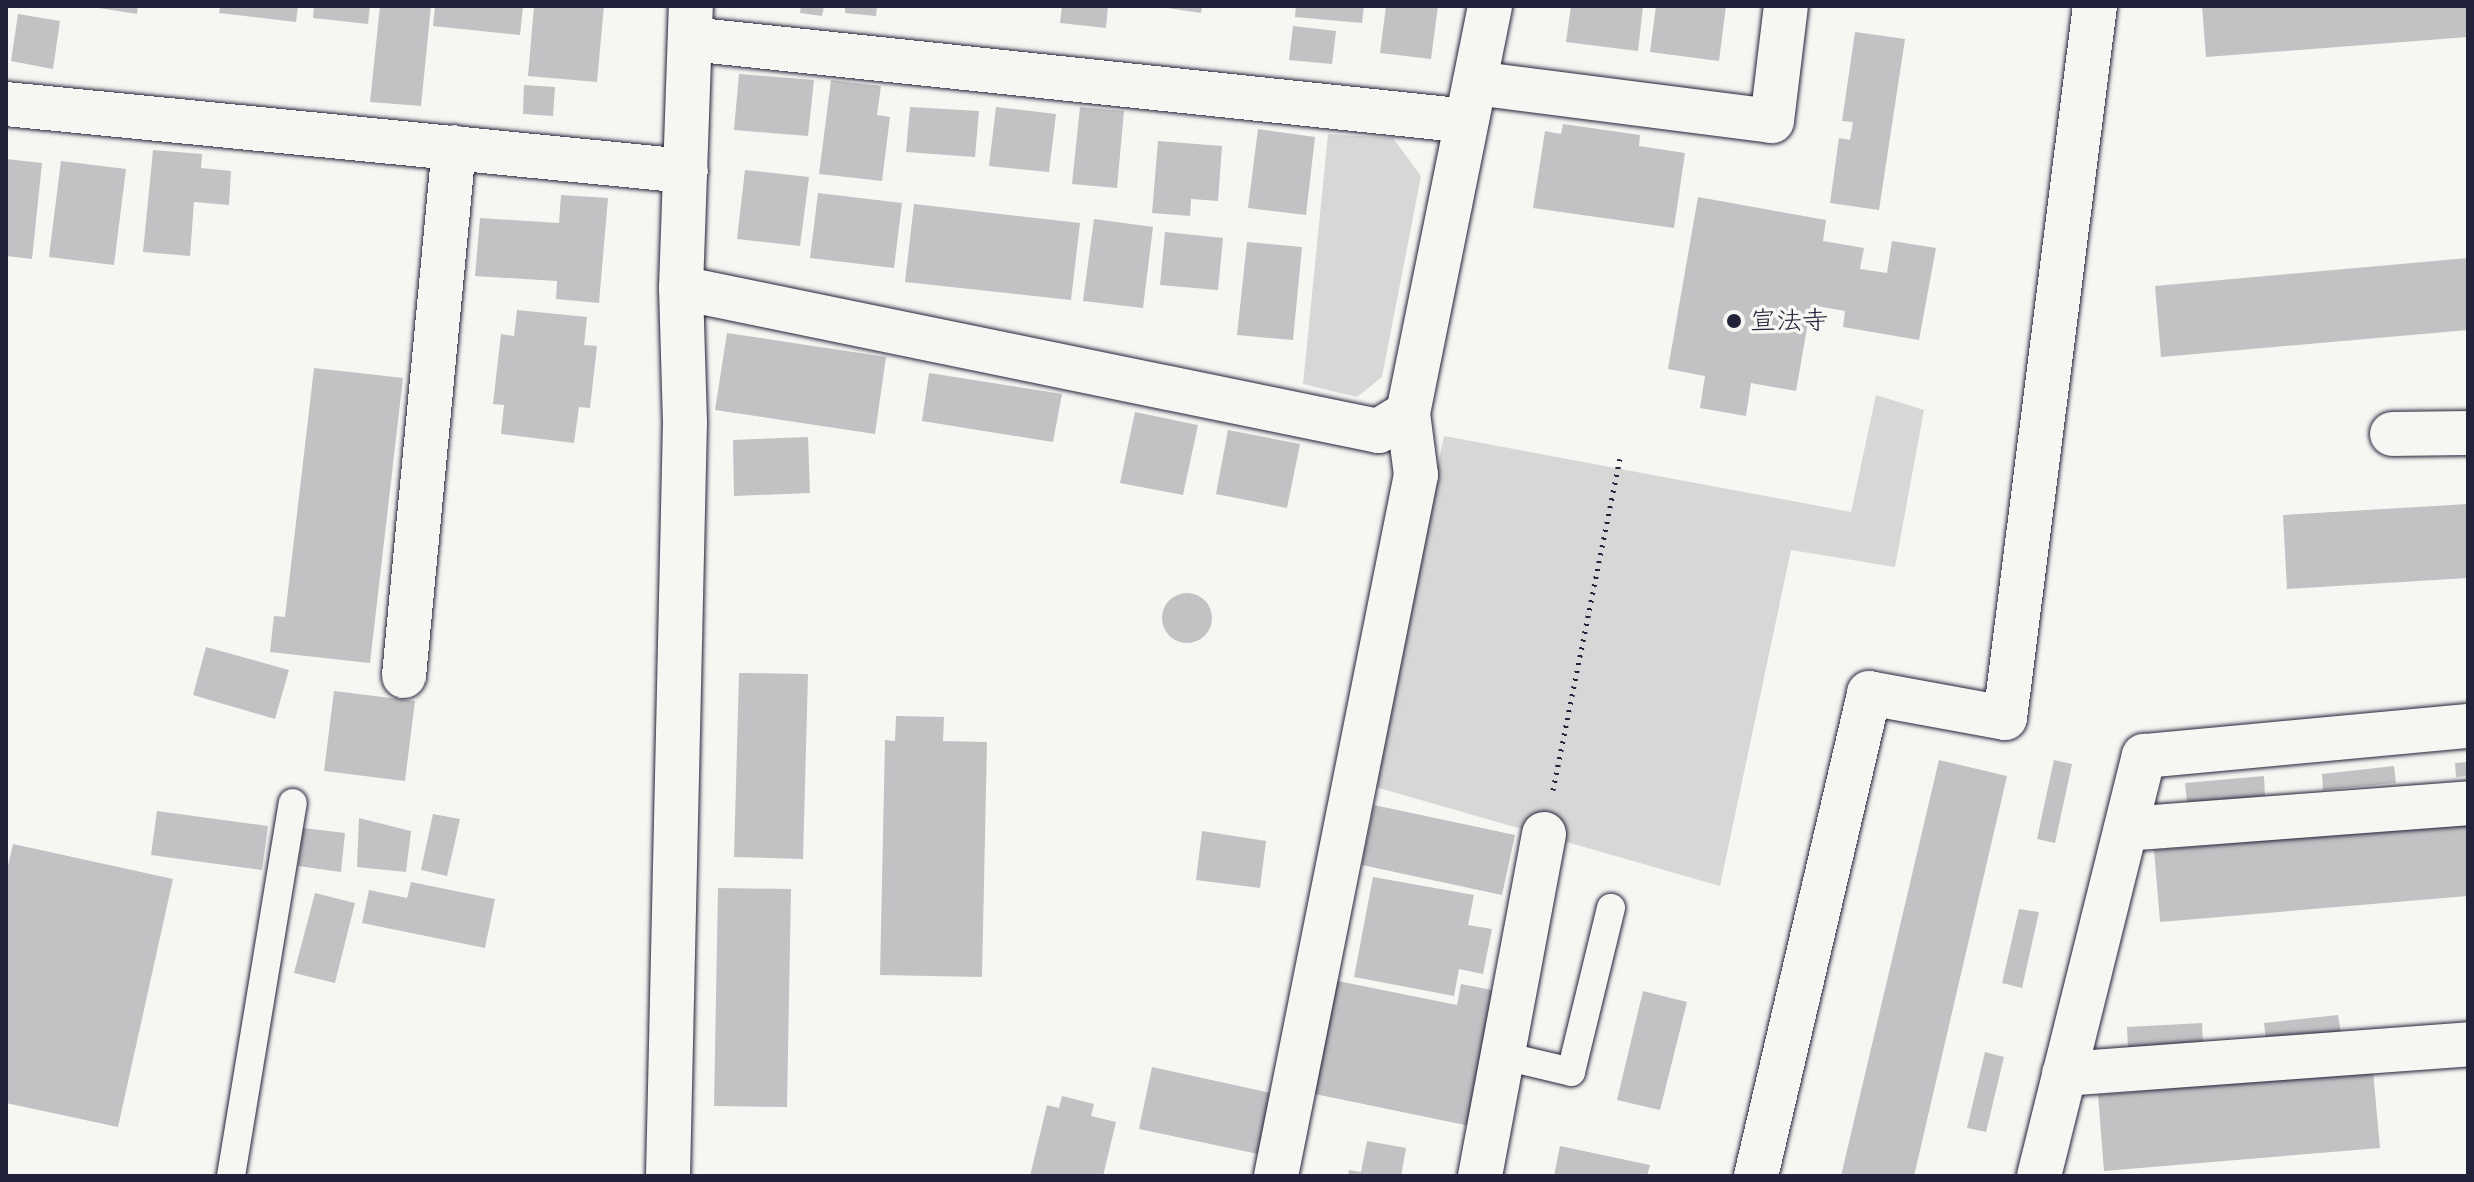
<!DOCTYPE html>
<meta charset="utf-8">
<style>
body{margin:0}
#map{position:relative;width:2474px;height:1182px;overflow:hidden;background:#f6f6f2;font-family:Itim,"Klee One",sans-serif}
div>[style]{position:absolute}
[style*='--x']{left:calc(var(--x)*1px);top:calc(var(--y)*1px);width:calc(var(--w)*1px);rotate:calc(var(--a)*1deg)}
.green>*{inset:0;background:#d7d7d7}
.building>*{inset:0;background:#c2c2c4}
.round{border-radius:50%}
.path>*{height:5px;margin-top:-2.5px;transform-origin:0;background:repeating-linear-gradient(90deg,#22223b 0 2px,transparent 0 8px)}
.roads{filter:drop-shadow(0 0 2px #22223b) drop-shadow(0 0 2px #22223b)}
.lane>*{height:28px;margin:-14px;padding:0 14px;transform-origin:14px;border-radius:14px;background:#f6f6f2}
.street>*{height:44px;margin:-22px;padding:0 22px;transform-origin:22px;border-radius:22px;background:#f6f6f2}
.dots>*{width:22px;height:22px;translate:-50% -50%;box-sizing:border-box;border:4px solid #f6f6f2;border-radius:50%}
span{translate:-50% -50%;white-space:nowrap;text-align:center;line-height:1.15;-webkit-text-stroke:7px #f6f6f2;paint-order:stroke}
.poi-label{font-size:26px;color:#22223b}
.left{translate:0 -50%;text-align:left}
.frame{position:absolute;inset:0;border:8px solid #22223b;pointer-events:none}
</style>
<div id="map">
<div class="green">
<i style="clip-path:polygon(1328px 134px,1393px 138px,1421px 176px,1382px 377px,1357px 397px,1303px 384px)"></i>
<i style="clip-path:polygon(1876px 395px,1924px 410px,1895px 567px,1791px 550px,1720px 886px,1372px 786px,1444px 436px,1851px 512px)"></i>
</div>
<div class="building">
<i style="clip-path:polygon(86px 6px,138px 6px,137px 14px)"></i>
<i style="clip-path:polygon(220px 6px,298px 6px,296px 22px,219px 13px)"></i>
<i style="clip-path:polygon(314px 6px,370px 6px,368px 24px,313px 18px)"></i>
<i style="clip-path:polygon(380px 6px,431px 6px,421px 106px,370px 102px)"></i>
<i style="clip-path:polygon(435px 6px,523px 6px,520px 35px,433px 26px)"></i>
<i style="clip-path:polygon(534px 6px,604px 6px,597px 82px,528px 76px)"></i>
<i style="clip-path:polygon(801px 6px,824px 6px,822px 16px,800px 13px)"></i>
<i style="clip-path:polygon(845px 6px,877px 6px,876px 16px,845px 13px)"></i>
<i style="clip-path:polygon(1062px 6px,1108px 6px,1106px 28px,1060px 23px)"></i>
<i style="clip-path:polygon(1154px 6px,1202px 6px,1201px 13px)"></i>
<i style="clip-path:polygon(1296px 6px,1364px 6px,1362px 23px,1295px 17px)"></i>
<i style="clip-path:polygon(1386px 6px,1438px 6px,1431px 59px,1380px 53px)"></i>
<i style="clip-path:polygon(1571px 6px,1643px 6px,1638px 51px,1566px 42px)"></i>
<i style="clip-path:polygon(1656px 6px,1726px 6px,1719px 61px,1650px 52px)"></i>
<i style="clip-path:polygon(2202px 6px,2468px 6px,2468px 37px,2206px 57px)"></i>
<i style="clip-path:polygon(18px 14px,60px 21px,53px 69px,11px 61px)"></i>
<i style="clip-path:polygon(1293px 26px,1336px 31px,1332px 64px,1289px 60px)"></i>
<i style="clip-path:polygon(1855px 32px,1905px 39px,1879px 210px,1830px 203px,1839px 138px,1850px 140px,1853px 122px,1842px 121px)"></i>
<i style="clip-path:polygon(739px 74px,814px 80px,808px 136px,734px 130px)"></i>
<i style="clip-path:polygon(831px 80px,881px 86px,877px 115px,890px 117px,882px 181px,819px 174px)"></i>
<i style="clip-path:polygon(524px 85px,555px 87px,553px 116px,523px 114px)"></i>
<i style="clip-path:polygon(910px 107px,979px 111px,975px 157px,906px 152px)"></i>
<i style="clip-path:polygon(996px 107px,1056px 114px,1049px 172px,989px 166px)"></i>
<i style="clip-path:polygon(1080px 107px,1124px 111px,1117px 188px,1072px 184px)"></i>
<i style="clip-path:polygon(1563px 124px,1640px 135px,1639px 146px,1685px 153px,1674px 228px,1533px 208px,1545px 131px,1561px 134px)"></i>
<i style="clip-path:polygon(1258px 129px,1315px 137px,1306px 215px,1248px 208px)"></i>
<i style="clip-path:polygon(1158px 141px,1222px 146px,1218px 201px,1191px 199px,1190px 216px,1152px 213px)"></i>
<i style="clip-path:polygon(153px 150px,202px 154px,201px 168px,231px 171px,229px 205px,194px 202px,190px 256px,143px 252px)"></i>
<i style="clip-path:polygon(6px 159px,42px 163px,32px 259px,6px 256px)"></i>
<i style="clip-path:polygon(61px 161px,126px 169px,114px 265px,49px 257px)"></i>
<i style="clip-path:polygon(745px 170px,809px 177px,800px 246px,737px 239px)"></i>
<i style="clip-path:polygon(818px 193px,902px 203px,894px 268px,810px 258px)"></i>
<i style="clip-path:polygon(561px 195px,608px 198px,599px 303px,556px 299px,557px 281px,475px 276px,480px 218px,559px 223px)"></i>
<i style="clip-path:polygon(1698px 197px,1826px 220px,1823px 241px,1864px 248px,1860px 269px,1887px 273px,1892px 241px,1936px 248px,1919px 340px,1843px 327px,1845px 311px,1811px 305px,1796px 391px,1751px 383px,1746px 416px,1700px 408px,1705px 376px,1668px 369px)"></i>
<i style="clip-path:polygon(914px 204px,1080px 223px,1071px 300px,905px 282px)"></i>
<i style="clip-path:polygon(1094px 219px,1153px 227px,1143px 308px,1083px 301px)"></i>
<i style="clip-path:polygon(1165px 232px,1223px 238px,1218px 290px,1160px 285px)"></i>
<i style="clip-path:polygon(1247px 242px,1302px 247px,1293px 340px,1237px 335px)"></i>
<i style="clip-path:polygon(2468px 258px,2468px 330px,2161px 357px,2155px 286px)"></i>
<i style="clip-path:polygon(517px 310px,587px 317px,584px 345px,597px 346px,590px 408px,579px 407px,574px 443px,501px 434px,504px 405px,493px 404px,501px 334px,514px 336px)"></i>
<i style="clip-path:polygon(727px 333px,886px 357px,875px 434px,715px 410px)"></i>
<i style="clip-path:polygon(314px 368px,403px 378px,370px 663px,270px 652px,274px 616px,285px 617px)"></i>
<i style="clip-path:polygon(929px 373px,1062px 394px,1053px 442px,922px 421px)"></i>
<i style="clip-path:polygon(1135px 412px,1198px 425px,1183px 495px,1120px 483px)"></i>
<i style="clip-path:polygon(1228px 430px,1300px 444px,1287px 508px,1216px 494px)"></i>
<i style="clip-path:polygon(808px 437px,810px 493px,734px 496px,733px 440px)"></i>
<i style="clip-path:polygon(2468px 504px,2468px 578px,2287px 589px,2283px 515px)"></i>
<i class="round" style="left:1162px;top:593px;width:50px;height:50px"></i>
<i style="clip-path:polygon(206px 647px,289px 670px,275px 719px,193px 695px)"></i>
<i style="clip-path:polygon(739px 673px,808px 674px,803px 859px,734px 857px)"></i>
<i style="clip-path:polygon(334px 691px,415px 701px,405px 781px,324px 771px)"></i>
<i style="clip-path:polygon(896px 716px,944px 717px,943px 741px,987px 742px,982px 977px,880px 975px,885px 740px,895px 741px)"></i>
<i style="clip-path:polygon(1939px 760px,2007px 776px,1914px 1176px,1841px 1176px)"></i>
<i style="clip-path:polygon(2054px 760px,2072px 764px,2055px 843px,2037px 839px)"></i>
<i style="clip-path:polygon(2468px 762px,2468px 776px,2456px 777px,2455px 763px)"></i>
<i style="clip-path:polygon(2394px 766px,2396px 783px,2323px 790px,2322px 774px)"></i>
<i style="clip-path:polygon(2264px 776px,2265px 796px,2187px 802px,2185px 783px)"></i>
<i style="clip-path:polygon(1374px 805px,1515px 835px,1502px 895px,1362px 865px)"></i>
<i style="clip-path:polygon(157px 811px,268px 826px,262px 870px,151px 855px)"></i>
<i style="clip-path:polygon(433px 814px,460px 819px,447px 876px,421px 870px)"></i>
<i style="clip-path:polygon(359px 818px,411px 831px,406px 872px,357px 867px)"></i>
<i style="clip-path:polygon(2468px 823px,2468px 896px,2160px 922px,2154px 850px)"></i>
<i style="clip-path:polygon(303px 828px,345px 833px,341px 872px,298px 866px)"></i>
<i style="clip-path:polygon(1202px 831px,1266px 841px,1260px 888px,1196px 880px)"></i>
<i style="clip-path:polygon(13px 844px,173px 879px,118px 1127px,6px 1103px,6px 874px)"></i>
<i style="clip-path:polygon(1373px 877px,1474px 895px,1468px 925px,1492px 929px,1483px 974px,1459px 969px,1454px 996px,1354px 977px)"></i>
<i style="clip-path:polygon(411px 882px,495px 899px,485px 948px,362px 923px,369px 890px,407px 898px)"></i>
<i style="clip-path:polygon(718px 888px,791px 889px,787px 1107px,714px 1106px)"></i>
<i style="clip-path:polygon(315px 893px,355px 903px,335px 983px,294px 973px)"></i>
<i style="clip-path:polygon(2019px 909px,2039px 912px,2022px 988px,2002px 983px)"></i>
<i style="clip-path:polygon(1333px 980px,1457px 1005px,1461px 984px,1497px 991px,1470px 1126px,1310px 1093px)"></i>
<i style="clip-path:polygon(1643px 991px,1687px 1002px,1660px 1110px,1617px 1100px)"></i>
<i style="clip-path:polygon(2338px 1015px,2341px 1033px,2266px 1040px,2264px 1023px)"></i>
<i style="clip-path:polygon(2202px 1023px,2203px 1043px,2128px 1047px,2127px 1027px)"></i>
<i style="clip-path:polygon(1985px 1052px,2004px 1057px,1986px 1132px,1967px 1128px)"></i>
<i style="clip-path:polygon(1152px 1067px,1271px 1093px,1258px 1154px,1139px 1129px)"></i>
<i style="clip-path:polygon(2373px 1071px,2380px 1148px,2104px 1171px,2098px 1095px)"></i>
<i style="clip-path:polygon(1062px 1096px,1094px 1104px,1091px 1116px,1116px 1122px,1103px 1176px,1030px 1176px,1047px 1105px,1059px 1108px)"></i>
<i style="clip-path:polygon(1367px 1141px,1406px 1148px,1401px 1176px,1348px 1176px,1349px 1170px,1361px 1172px)"></i>
<i style="clip-path:polygon(1560px 1146px,1650px 1165px,1647px 1176px,1554px 1176px)"></i>
</div>
<div class="path">
<i style="--x:1553;--y:790;--w:338;--a:-78.6"></i>
</div>
<div class="roads">
<div class="lane">
<i style="--x:1504;--y:1056;--w:69;--a:13.4"></i>
<i style="--x:1571;--y:1072;--w:169;--a:-76.3"></i>
<i style="--x:231;--y:1176;--w:378;--a:-80.6"></i>
</div>
<div class="street">
<i style="--x:690;--y:39;--w:781;--a:6.02"></i>
<i style="--x:1475;--y:83;--w:299;--a:7.3"></i>
<i style="--x:1772;--y:121;--w:116;--a:-83.1"></i>
<i style="--x:6;--y:104;--w:683;--a:5.63"></i>
<i style="--x:681;--y:288;--w:712;--a:11.59"></i>
<i style="--x:1378;--y:431;--w:35;--a:-31"></i>
<i style="--x:1408;--y:413;--w:415;--a:-78.6"></i>
<i style="--x:2392;--y:434;--w:76;--a:-0.8"></i>
<i style="--x:404;--y:676;--w:531;--a:-84.6"></i>
<i style="--x:2126;--y:829;--w:343;--a:-4.3"></i>
<i style="--x:2064;--y:1074;--w:405;--a:-4.2"></i>
<i style="--x:668;--y:1176;--w:753;--a:-88.71"></i>
<i style="--x:685;--y:423;--w:135;--a:-91.7"></i>
<i style="--x:681;--y:288;--w:282;--a:-88"></i>
<i style="--x:1276;--y:1176;--w:715;--a:-78.71"></i>
<i style="--x:1416;--y:475;--w:63;--a:-97.4"></i>
<i style="--x:1480;--y:1176;--w:348;--a:-79.4"></i>
<i style="--x:1756;--y:1176;--w:496;--a:-76.8"></i>
<i style="--x:1869;--y:693;--w:138;--a:10.4"></i>
<i style="--x:2005;--y:718;--w:718;--a:-82.8"></i>
<i style="--x:2039;--y:1176;--w:433;--a:-76"></i>
<i style="--x:2144;--y:756;--w:325;--a:-5.3"></i>
</div>
</div>
<div class="dots">
<i style="left:1734px;top:321px;background:#22223b"></i>
</div>
<div class="poi-label">
<span class="left" style="left:1750px;top:321px">宣法寺</span>
</div>
<div class="frame"></div>
</div>
